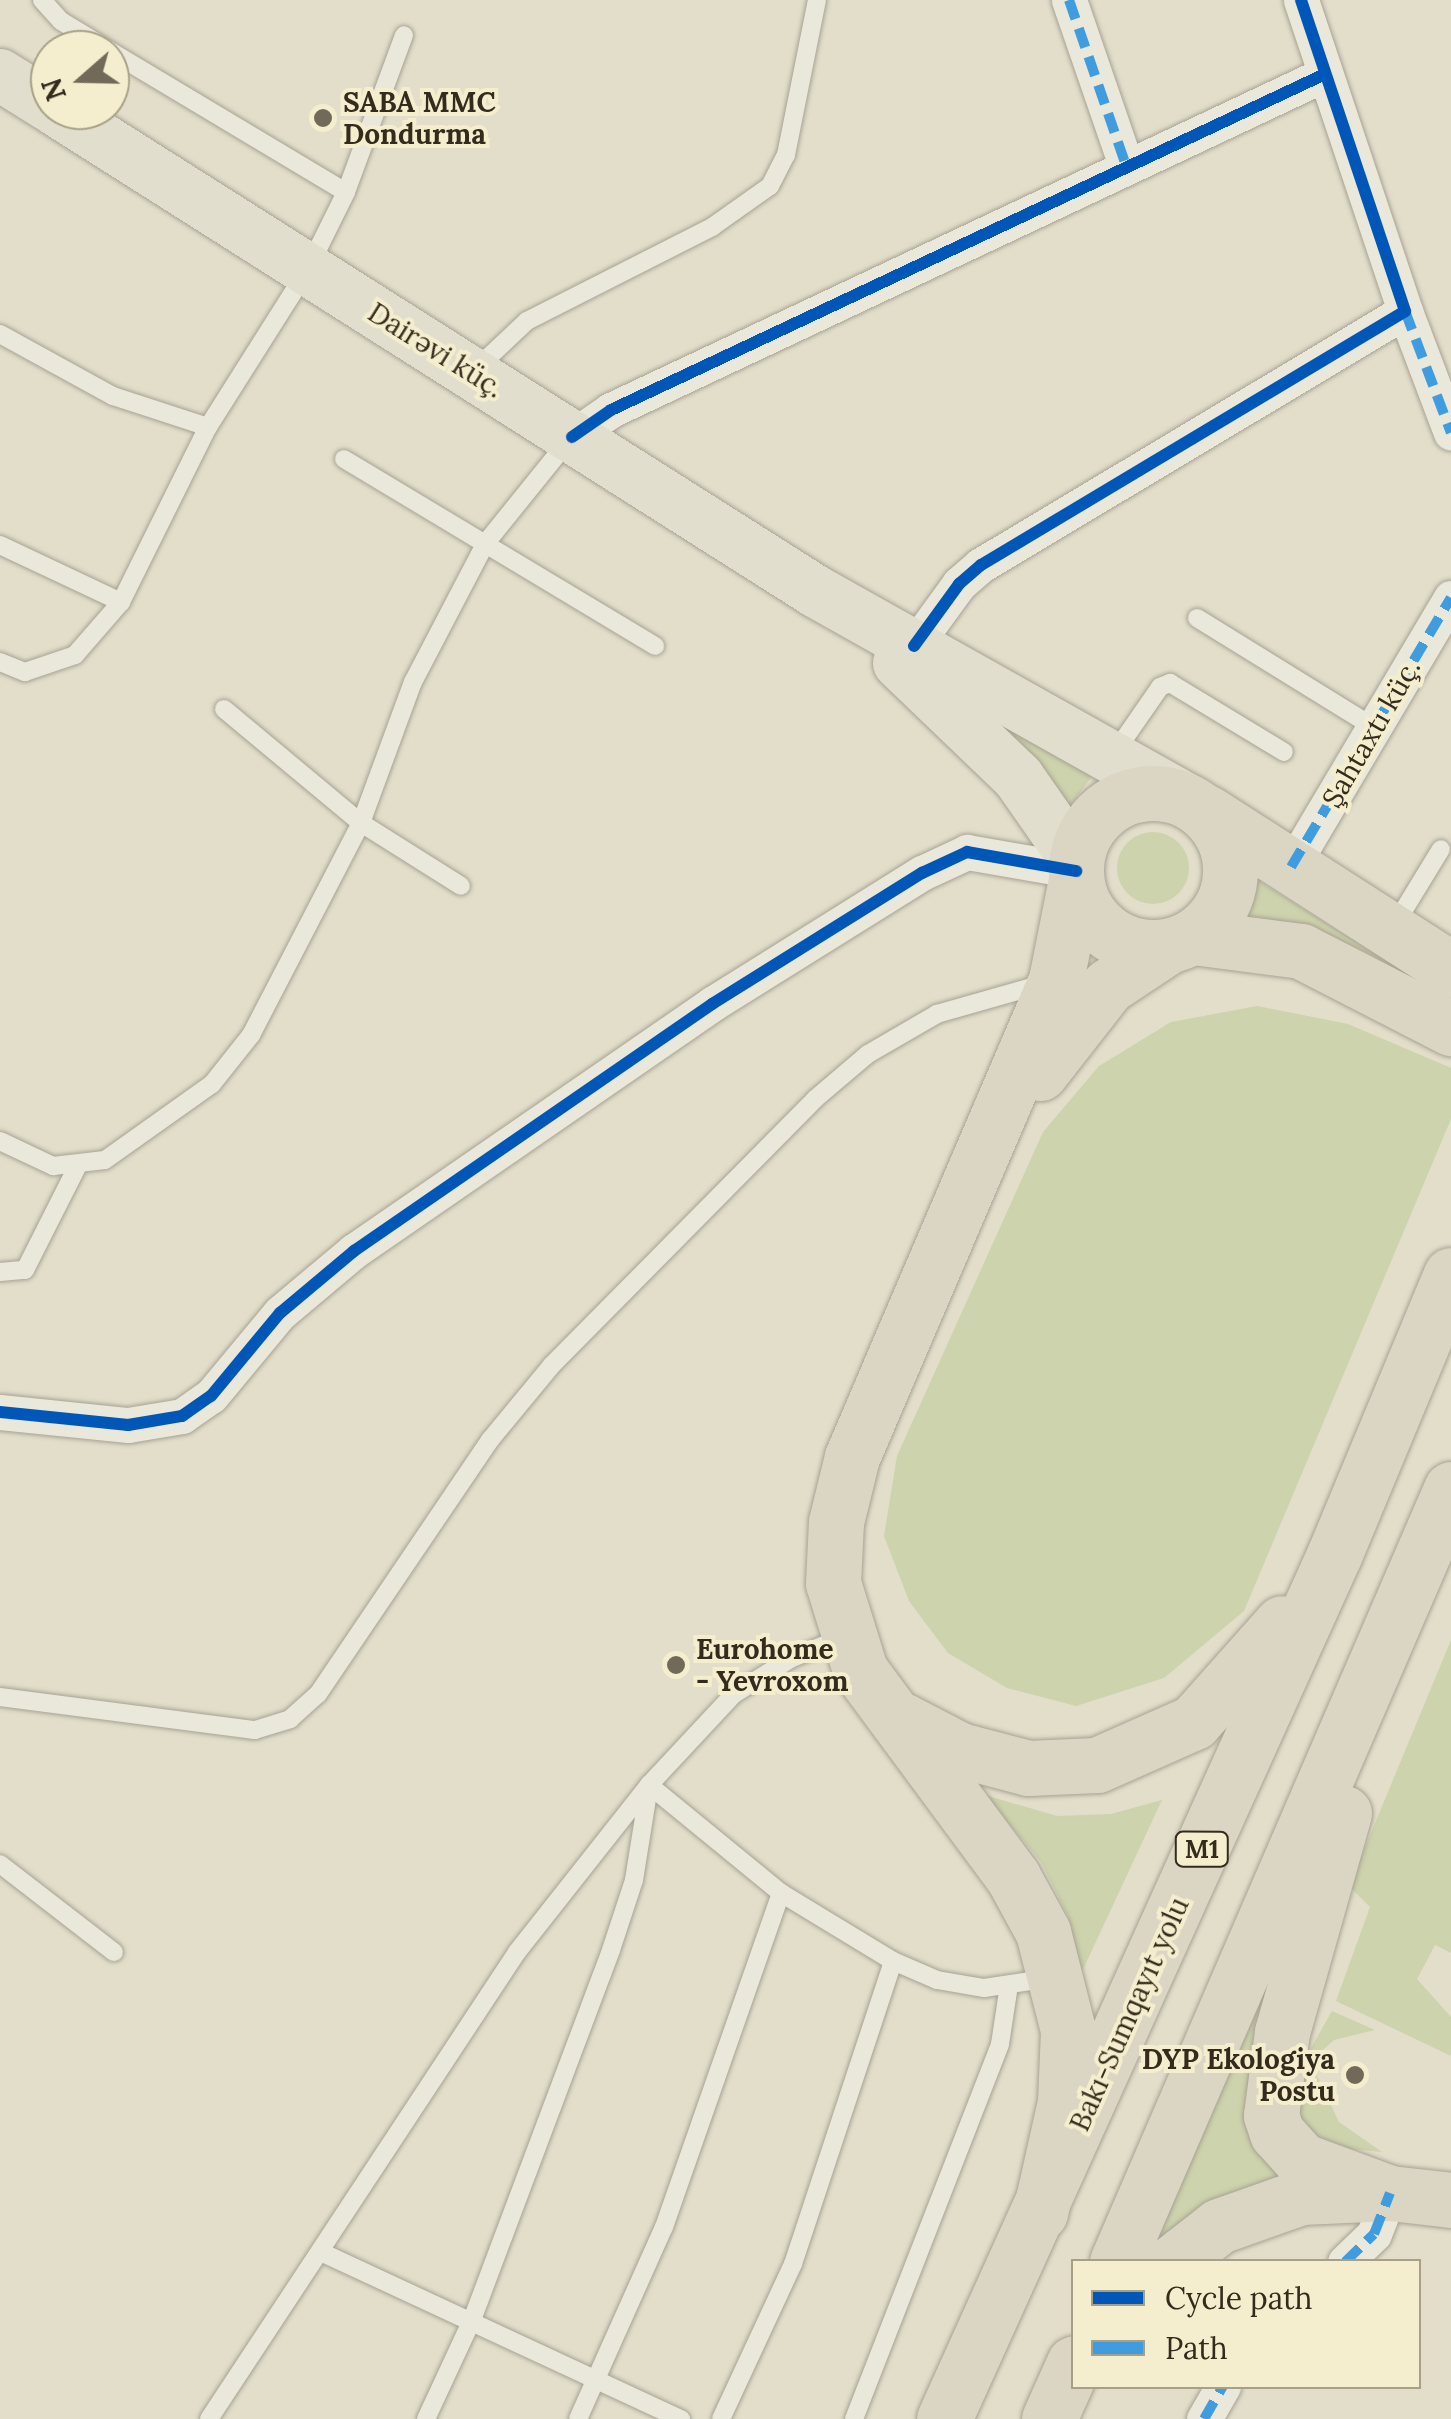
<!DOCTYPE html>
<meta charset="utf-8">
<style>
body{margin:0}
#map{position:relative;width:1451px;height:2419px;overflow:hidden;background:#e2deca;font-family:Lora,serif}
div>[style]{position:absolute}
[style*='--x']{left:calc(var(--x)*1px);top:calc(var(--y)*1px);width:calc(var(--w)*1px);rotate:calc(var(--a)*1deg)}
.green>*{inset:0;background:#cdd3ac}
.round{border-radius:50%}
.roads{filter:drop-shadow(0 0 2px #a7a293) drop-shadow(0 0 2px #a7a293)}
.service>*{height:18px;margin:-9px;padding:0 9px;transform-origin:9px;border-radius:9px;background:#eae8db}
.minor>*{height:35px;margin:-17.5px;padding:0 17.5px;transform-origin:17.5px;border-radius:17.5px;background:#eae8db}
.primary>*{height:52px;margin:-26px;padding:0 26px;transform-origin:26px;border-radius:26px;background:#e1decd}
.trunk>*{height:55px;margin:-27.5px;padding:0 27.5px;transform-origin:27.5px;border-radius:27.5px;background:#dbd6c4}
.trunk>.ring{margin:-27.5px;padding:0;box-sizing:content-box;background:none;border:55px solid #dbd6c4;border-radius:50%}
.quiet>*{height:10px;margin-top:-5px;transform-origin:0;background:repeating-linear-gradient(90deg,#3e9cdf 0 20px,transparent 0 30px)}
.cycleway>*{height:12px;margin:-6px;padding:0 6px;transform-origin:6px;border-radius:6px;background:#0057b8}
.dots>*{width:28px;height:28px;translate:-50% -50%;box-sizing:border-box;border:5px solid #f4eece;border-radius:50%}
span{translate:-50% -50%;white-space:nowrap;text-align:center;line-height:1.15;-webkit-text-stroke:8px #f4eece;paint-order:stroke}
.shield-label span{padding:2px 8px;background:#f4eece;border:2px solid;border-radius:8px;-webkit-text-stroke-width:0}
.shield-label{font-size:25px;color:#342b1c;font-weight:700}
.poi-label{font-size:28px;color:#342b1c;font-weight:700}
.left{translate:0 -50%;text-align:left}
.right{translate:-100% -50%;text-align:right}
.street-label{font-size:28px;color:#342b1c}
.legend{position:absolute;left:1071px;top:2259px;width:350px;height:130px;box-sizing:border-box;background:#f4eece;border:2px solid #a7a087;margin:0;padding:12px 18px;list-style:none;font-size:30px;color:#342b1c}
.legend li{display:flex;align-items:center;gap:20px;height:50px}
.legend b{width:50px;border:2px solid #a7a087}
.north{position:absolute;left:30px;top:30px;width:100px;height:100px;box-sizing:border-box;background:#f4eece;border:2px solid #a7a087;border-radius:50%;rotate:250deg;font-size:28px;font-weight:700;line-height:40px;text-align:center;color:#342b1c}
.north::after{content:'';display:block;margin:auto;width:35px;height:45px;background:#716a59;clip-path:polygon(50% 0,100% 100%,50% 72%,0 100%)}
</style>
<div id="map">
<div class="green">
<i style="clip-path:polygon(930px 672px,1092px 776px,1065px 813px)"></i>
<i class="round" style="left:1117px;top:832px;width:72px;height:72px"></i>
<i style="clip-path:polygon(1254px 878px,1388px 962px,1334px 938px,1226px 924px)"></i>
<i style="clip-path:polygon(1257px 1006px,1348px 1024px,1451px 1068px,1451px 1119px,1244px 1611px,1164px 1678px,1076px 1706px,1007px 1688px,948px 1653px,909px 1601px,884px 1536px,897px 1456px,1043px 1132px,1099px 1066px,1171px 1022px)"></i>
<i style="clip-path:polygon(1451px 1640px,1451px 1953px,1435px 1945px,1417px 1979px,1451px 2017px,1451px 2056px,1336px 2001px,1370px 1907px,1349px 1886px)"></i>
<i style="clip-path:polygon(985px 1795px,1057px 1816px,1111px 1814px,1162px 1800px,1079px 1978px,1068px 1916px,1041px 1862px)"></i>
<i style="clip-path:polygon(1301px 1909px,1250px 2135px,1261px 2157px,1303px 2179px,1147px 2257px)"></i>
<i style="clip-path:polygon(1332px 2011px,1375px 2030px,1334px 2040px,1316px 2056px,1317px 2076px,1339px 2122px,1382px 2152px,1315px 2146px,1296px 2128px,1290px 2085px)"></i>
</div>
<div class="roads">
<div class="service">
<i style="--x:42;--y:0;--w:28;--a:48"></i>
<i style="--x:61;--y:21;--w:56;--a:31.1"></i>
<i style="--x:110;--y:51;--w:275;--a:30.9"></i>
<i style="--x:0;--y:334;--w:129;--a:28.8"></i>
<i style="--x:113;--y:396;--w:100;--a:18.1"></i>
<i style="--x:476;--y:369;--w:70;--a:-43.3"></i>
<i style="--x:527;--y:321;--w:208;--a:-26.9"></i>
<i style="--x:712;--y:227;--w:71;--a:-35.3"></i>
<i style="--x:770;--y:186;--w:35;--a:-63"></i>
<i style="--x:786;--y:155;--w:158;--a:-78.7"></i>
<i style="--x:344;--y:459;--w:363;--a:31"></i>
<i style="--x:0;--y:545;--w:134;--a:25.2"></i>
<i style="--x:1197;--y:618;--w:209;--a:31.7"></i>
<i style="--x:0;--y:662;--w:27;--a:22"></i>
<i style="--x:25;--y:672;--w:53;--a:-18.8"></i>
<i style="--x:75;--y:655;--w:70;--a:-49"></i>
<i style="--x:121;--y:602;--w:195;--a:-63.6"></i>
<i style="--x:208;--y:427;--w:187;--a:-57.7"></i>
<i style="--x:308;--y:269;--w:86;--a:-63.7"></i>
<i style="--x:346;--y:192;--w:167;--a:-69.7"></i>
<i style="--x:224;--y:709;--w:178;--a:39.8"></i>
<i style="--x:361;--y:823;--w:118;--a:32.2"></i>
<i style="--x:1113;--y:755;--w:83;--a:-55.3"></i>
<i style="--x:1160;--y:687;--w:11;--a:-22"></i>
<i style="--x:1170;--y:683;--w:133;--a:31.2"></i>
<i style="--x:1394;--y:926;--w:90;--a:-58.6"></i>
<i style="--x:0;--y:1141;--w:59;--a:25.3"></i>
<i style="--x:53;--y:1166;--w:52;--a:-6.6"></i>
<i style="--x:105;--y:1160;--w:131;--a:-35.4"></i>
<i style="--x:212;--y:1084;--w:63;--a:-51.5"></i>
<i style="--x:251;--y:1035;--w:239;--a:-62.6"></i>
<i style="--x:361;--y:823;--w:150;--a:-69.8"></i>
<i style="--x:413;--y:682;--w:156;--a:-62.4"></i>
<i style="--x:485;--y:544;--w:132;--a:-51.1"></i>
<i style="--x:0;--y:1272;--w:25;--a:-5"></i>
<i style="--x:25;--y:1270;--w:115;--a:-63.2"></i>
<i style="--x:0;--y:1697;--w:257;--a:7.4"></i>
<i style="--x:255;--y:1730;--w:37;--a:-17"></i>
<i style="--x:290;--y:1719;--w:38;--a:-42"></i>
<i style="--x:318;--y:1694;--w:307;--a:-55.9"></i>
<i style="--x:490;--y:1440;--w:97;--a:-50.4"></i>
<i style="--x:552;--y:1365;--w:374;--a:-45.3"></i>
<i style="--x:815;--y:1099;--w:70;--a:-40.3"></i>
<i style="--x:868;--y:1054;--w:80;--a:-30.1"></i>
<i style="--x:937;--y:1014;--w:113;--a:-15.9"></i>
<i style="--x:649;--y:1785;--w:171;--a:39.3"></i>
<i style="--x:781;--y:1893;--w:131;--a:31.3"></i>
<i style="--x:893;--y:1961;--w:48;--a:23.4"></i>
<i style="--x:937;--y:1980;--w:48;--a:9.7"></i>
<i style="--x:984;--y:1988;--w:68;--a:-8.5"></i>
<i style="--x:0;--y:1864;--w:144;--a:37.7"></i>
<i style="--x:323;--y:2253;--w:395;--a:24.9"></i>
<i style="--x:209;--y:2419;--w:559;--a:-56.59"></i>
<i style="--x:517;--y:1952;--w:213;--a:-51.7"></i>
<i style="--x:649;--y:1785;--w:125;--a:-47"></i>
<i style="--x:734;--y:1694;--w:66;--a:-32"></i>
<i style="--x:790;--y:1659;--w:58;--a:-22.2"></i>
<i style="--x:426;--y:2419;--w:109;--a:-65.1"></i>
<i style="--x:472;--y:2320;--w:395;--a:-69.4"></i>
<i style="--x:611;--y:1950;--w:74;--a:-71.8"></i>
<i style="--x:634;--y:1880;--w:95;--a:-80.9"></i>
<i style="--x:578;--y:2419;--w:210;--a:-65.9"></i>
<i style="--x:664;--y:2227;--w:354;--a:-70.7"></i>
<i style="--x:721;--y:2419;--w:171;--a:-65.1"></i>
<i style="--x:793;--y:2264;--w:319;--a:-71.7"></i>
<i style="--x:854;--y:2419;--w:402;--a:-68.7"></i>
<i style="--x:1000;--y:2044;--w:60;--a:-81.3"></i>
</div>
<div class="minor">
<i style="--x:1069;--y:0;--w:172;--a:71"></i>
<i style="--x:1405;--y:311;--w:130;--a:69.3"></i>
<i style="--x:572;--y:437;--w:47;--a:-34.7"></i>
<i style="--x:611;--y:410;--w:789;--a:-25.2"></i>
<i style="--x:914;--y:646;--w:77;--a:-54"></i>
<i style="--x:959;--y:584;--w:29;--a:-41"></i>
<i style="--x:981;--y:565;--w:494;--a:-30.9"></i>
<i style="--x:1405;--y:311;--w:328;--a:-108.5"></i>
<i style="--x:1291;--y:867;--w:313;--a:-59.3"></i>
<i style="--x:0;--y:1412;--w:129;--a:5.8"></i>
<i style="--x:128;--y:1425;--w:55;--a:-9.5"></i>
<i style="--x:182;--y:1416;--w:35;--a:-35"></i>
<i style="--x:211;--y:1396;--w:108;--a:-50.3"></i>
<i style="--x:280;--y:1313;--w:97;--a:-40"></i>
<i style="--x:354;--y:1251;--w:435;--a:-34.6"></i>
<i style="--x:712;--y:1004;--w:248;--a:-32"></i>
<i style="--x:922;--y:873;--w:50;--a:-25"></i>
<i style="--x:967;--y:852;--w:111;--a:9.9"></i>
<i style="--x:1345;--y:2262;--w:40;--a:-44"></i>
<i style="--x:1374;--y:2234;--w:44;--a:-68.7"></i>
<i style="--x:1204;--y:2419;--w:38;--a:-60"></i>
</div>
<div class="primary">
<i style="--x:0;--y:75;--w:59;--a:31.8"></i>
<i style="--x:56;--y:110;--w:899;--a:32.36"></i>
<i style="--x:815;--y:591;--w:427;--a:29.3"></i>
<i style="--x:899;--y:663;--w:165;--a:43.8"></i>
<i style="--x:1018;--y:777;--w:101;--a:55.1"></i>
</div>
<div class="trunk">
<i class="ring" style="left:1076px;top:793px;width:99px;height:99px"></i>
<i style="--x:1206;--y:812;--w:291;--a:32.7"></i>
<i style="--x:1193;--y:937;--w:109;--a:7.4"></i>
<i style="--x:1301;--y:951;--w:169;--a:27.2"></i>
<i style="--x:1040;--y:1073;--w:110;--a:-52"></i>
<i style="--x:1108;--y:986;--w:71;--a:-33.5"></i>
<i style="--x:902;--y:1720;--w:65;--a:27.3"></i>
<i style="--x:960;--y:1750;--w:70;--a:14.8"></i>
<i style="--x:1028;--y:1768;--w:69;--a:-2.5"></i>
<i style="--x:1097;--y:1765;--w:106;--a:-23.9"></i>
<i style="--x:1194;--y:1722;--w:132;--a:-48.4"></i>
<i style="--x:1344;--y:1813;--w:228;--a:105.8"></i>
<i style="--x:1282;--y:2032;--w:84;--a:97.5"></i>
<i style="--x:1271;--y:2115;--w:19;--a:72"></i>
<i style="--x:1277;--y:2133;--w:36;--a:48"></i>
<i style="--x:1301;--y:2160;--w:95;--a:20.3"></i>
<i style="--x:1040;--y:2213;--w:114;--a:-77.3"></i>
<i style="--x:1065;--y:2102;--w:72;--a:-87.6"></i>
<i style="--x:1068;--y:2030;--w:101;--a:-104.3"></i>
<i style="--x:1043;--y:1932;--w:63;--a:-118.6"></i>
<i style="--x:1013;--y:1877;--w:257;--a:-126.5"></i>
<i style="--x:860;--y:1670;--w:91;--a:-107.2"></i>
<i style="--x:833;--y:1583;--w:61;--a:-87.2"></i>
<i style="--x:836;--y:1522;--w:67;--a:-76.2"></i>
<i style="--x:852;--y:1457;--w:519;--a:-66.84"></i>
<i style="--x:1056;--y:980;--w:102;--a:-78.7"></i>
<i style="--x:1117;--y:2262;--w:842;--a:-66.63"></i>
<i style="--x:1173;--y:2262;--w:58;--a:-38"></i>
<i style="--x:1219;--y:2226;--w:87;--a:-19.5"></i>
<i style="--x:1301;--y:2197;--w:89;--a:-2.6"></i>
<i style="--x:1390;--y:2193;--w:61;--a:6.5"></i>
<i style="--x:944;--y:2419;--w:950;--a:-65.7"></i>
<i style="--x:1335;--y:1553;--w:301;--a:-67.4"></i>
<i style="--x:1049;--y:2419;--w:61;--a:-65.9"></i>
</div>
</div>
<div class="quiet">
<i style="--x:1069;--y:0;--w:172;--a:71"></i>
<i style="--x:1405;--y:311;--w:130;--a:69.3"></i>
<i style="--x:1291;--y:867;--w:313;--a:-59.3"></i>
<i style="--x:1345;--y:2262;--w:40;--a:-44"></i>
<i style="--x:1374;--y:2234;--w:44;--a:-68.7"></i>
<i style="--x:1204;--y:2419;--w:38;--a:-60"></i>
</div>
<div class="cycleway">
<i style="--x:572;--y:437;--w:47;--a:-34.7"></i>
<i style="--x:611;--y:410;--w:789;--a:-25.2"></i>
<i style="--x:914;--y:646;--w:77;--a:-54"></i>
<i style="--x:959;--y:584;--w:29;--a:-41"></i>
<i style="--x:981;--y:565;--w:494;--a:-30.9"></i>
<i style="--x:1405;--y:311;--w:328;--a:-108.5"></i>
<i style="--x:0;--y:1412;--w:129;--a:5.8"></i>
<i style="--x:128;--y:1425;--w:55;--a:-9.5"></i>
<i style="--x:182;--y:1416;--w:35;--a:-35"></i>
<i style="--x:211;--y:1396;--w:108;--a:-50.3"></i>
<i style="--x:280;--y:1313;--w:97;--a:-40"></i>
<i style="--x:354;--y:1251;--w:435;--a:-34.6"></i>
<i style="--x:712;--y:1004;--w:248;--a:-32"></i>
<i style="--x:922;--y:873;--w:50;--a:-25"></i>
<i style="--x:967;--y:852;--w:111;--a:9.9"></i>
</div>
<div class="dots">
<i style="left:323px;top:118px;background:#716a59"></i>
<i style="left:676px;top:1665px;background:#716a59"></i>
<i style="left:1355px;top:2075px;background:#716a59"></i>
</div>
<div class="shield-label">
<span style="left:1202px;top:1849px">M1</span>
</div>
<div class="poi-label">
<span class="left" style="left:343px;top:118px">SABA MMC<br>Dondurma</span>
<span class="left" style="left:696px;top:1665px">Eurohome<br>- Yevroxom</span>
<span class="right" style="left:1335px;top:2075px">DYP Ekologiya<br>Postu</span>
</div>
<div class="street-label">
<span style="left:436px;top:350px;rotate:32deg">Dairəvi küç.</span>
<span style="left:1371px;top:733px;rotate:-60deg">Şahtaxtı küç.</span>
<span style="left:1129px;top:2014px;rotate:-66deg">Bakı-Sumqayıt yolu</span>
</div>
<ul class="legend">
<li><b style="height:12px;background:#0057b8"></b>Cycle path</li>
<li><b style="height:12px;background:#3e9cdf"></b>Path</li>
</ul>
<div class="north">N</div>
</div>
